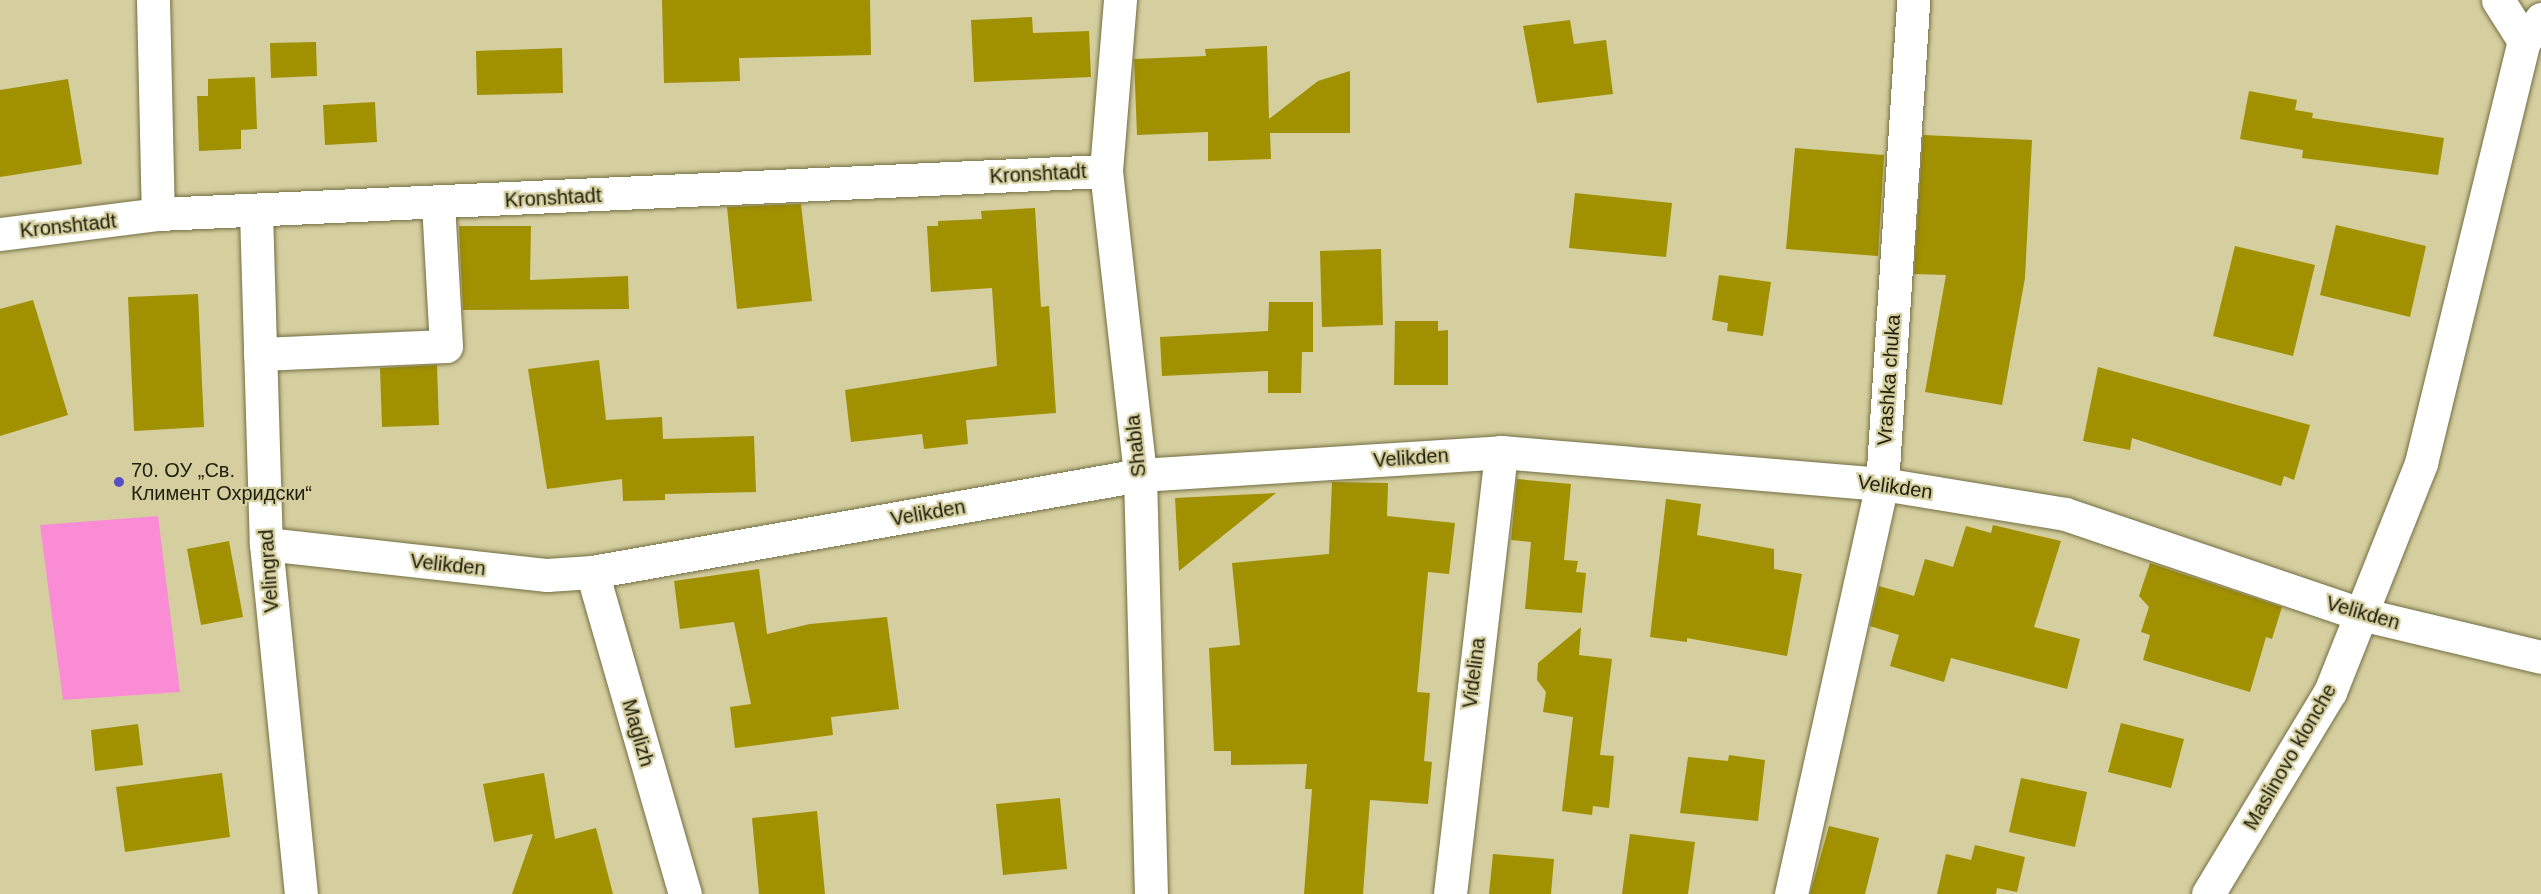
<!DOCTYPE html>
<meta charset="utf-8">
<style>
body{margin:0}
#map{position:relative;width:2541px;height:894px;overflow:hidden;background:#d5cfa0;font-family:Helvetica,sans-serif}
div>[style]{position:absolute}
[style*='--x']{left:calc(var(--x)*1px);top:calc(var(--y)*1px);width:calc(var(--w)*1px);rotate:calc(var(--a)*1deg)}
.green>*{inset:0;background:#fa8cd5}
.building>*{inset:0;background:#a19000}
.roads{filter:drop-shadow(0 0 2px #746e42) drop-shadow(0 0 2px #746e42)}
.minor>*{height:33px;margin:-16.5px;padding:0 16.5px;transform-origin:16.5px;border-radius:16.5px;background:#fff}
.dots>*{width:16px;height:16px;translate:-50% -50%;box-sizing:border-box;border:3px solid #d5cfa0;border-radius:50%}
span{translate:-50% -50%;white-space:nowrap;text-align:center;line-height:1.15;-webkit-text-stroke:4.5px #d5cfa0;paint-order:stroke}
.street-label{font-size:20px;color:#201e0c}
.poi-label{font-size:20px;color:#201e0c}
.left{translate:0 -50%;text-align:left}
</style>
<div id="map">
<div class="green">
<i style="clip-path:polygon(158px 516px,180px 692px,63px 700px,40px 525px)"></i>
</div>
<div class="building">
<i style="clip-path:polygon(662px 0,870px 0,871px 55px,739px 58px,740px 81px,664px 83px)"></i>
<i style="clip-path:polygon(1032px 17px,1033px 33px,1089px 31px,1091px 77px,974px 82px,971px 20px)"></i>
<i style="clip-path:polygon(1570px 20px,1574px 44px,1606px 40px,1613px 94px,1537px 103px,1523px 26px)"></i>
<i style="clip-path:polygon(316px 42px,317px 76px,271px 78px,270px 43px)"></i>
<i style="clip-path:polygon(1267px 46px,1269px 119px,1318px 81px,1350px 71px,1350px 133px,1270px 133px,1271px 159px,1208px 161px,1208px 132px,1137px 135px,1134px 59px,1206px 56px,1205px 49px)"></i>
<i style="clip-path:polygon(562px 48px,563px 93px,477px 95px,476px 51px)"></i>
<i style="clip-path:polygon(255px 77px,257px 129px,241px 130px,241px 149px,199px 151px,197px 96px,208px 96px,208px 79px)"></i>
<i style="clip-path:polygon(68px 79px,82px 164px,0 177px,0 90px)"></i>
<i style="clip-path:polygon(2249px 91px,2297px 100px,2295px 110px,2313px 113px,2312px 118px,2444px 138px,2438px 175px,2302px 158px,2303px 150px,2240px 139px)"></i>
<i style="clip-path:polygon(375px 102px,377px 142px,325px 145px,323px 105px)"></i>
<i style="clip-path:polygon(1923px 135px,2032px 140px,2025px 278px,2002px 405px,1925px 392px,1946px 275px,1914px 274px)"></i>
<i style="clip-path:polygon(1795px 148px,1884px 155px,1878px 256px,1786px 249px)"></i>
<i style="clip-path:polygon(1575px 193px,1672px 203px,1666px 257px,1569px 248px)"></i>
<i style="clip-path:polygon(801px 204px,812px 301px,737px 309px,727px 207px)"></i>
<i style="clip-path:polygon(1035px 208px,1041px 307px,1049px 306px,1056px 413px,966px 420px,968px 444px,924px 449px,922px 434px,851px 442px,845px 390px,997px 366px,992px 288px,931px 292px,927px 226px,938px 226px,938px 221px,982px 219px,981px 211px)"></i>
<i style="clip-path:polygon(2336px 225px,2426px 246px,2410px 317px,2320px 295px)"></i>
<i style="clip-path:polygon(459px 226px,531px 226px,530px 280px,628px 276px,629px 309px,463px 310px)"></i>
<i style="clip-path:polygon(2235px 246px,2315px 265px,2293px 356px,2213px 336px)"></i>
<i style="clip-path:polygon(1381px 249px,1383px 325px,1322px 327px,1320px 251px)"></i>
<i style="clip-path:polygon(1719px 275px,1771px 282px,1763px 336px,1727px 331px,1728px 323px,1712px 320px)"></i>
<i style="clip-path:polygon(198px 294px,204px 427px,134px 431px,128px 297px)"></i>
<i style="clip-path:polygon(33px 300px,68px 415px,0 436px,0 309px)"></i>
<i style="clip-path:polygon(1269px 302px,1313px 302px,1313px 352px,1302px 352px,1301px 393px,1268px 393px,1268px 371px,1162px 376px,1160px 337px,1268px 331px)"></i>
<i style="clip-path:polygon(1395px 321px,1438px 321px,1438px 331px,1448px 330px,1448px 385px,1394px 385px)"></i>
<i style="clip-path:polygon(599px 360px,606px 420px,662px 417px,663px 439px,754px 436px,756px 492px,665px 494px,665px 500px,623px 501px,622px 479px,547px 489px,528px 369px)"></i>
<i style="clip-path:polygon(437px 365px,439px 425px,382px 427px,380px 368px)"></i>
<i style="clip-path:polygon(2098px 367px,2310px 425px,2294px 480px,2284px 476px,2281px 486px,2132px 438px,2130px 450px,2083px 441px)"></i>
<i style="clip-path:polygon(1517px 479px,1571px 484px,1564px 560px,1578px 561px,1576px 572px,1586px 573px,1582px 613px,1525px 609px,1531px 542px,1511px 540px)"></i>
<i style="clip-path:polygon(1332px 482px,1388px 483px,1387px 516px,1455px 523px,1449px 574px,1428px 572px,1417px 692px,1430px 693px,1424px 761px,1432px 762px,1428px 804px,1370px 800px,1363px 894px,1304px 894px,1312px 789px,1305px 789px,1307px 764px,1231px 765px,1231px 751px,1214px 751px,1209px 648px,1240px 645px,1232px 563px,1329px 554px)"></i>
<i style="clip-path:polygon(1276px 493px,1179px 571px,1175px 498px)"></i>
<i style="clip-path:polygon(1666px 499px,1701px 504px,1697px 535px,1774px 549px,1774px 569px,1802px 574px,1787px 656px,1687px 638px,1687px 642px,1650px 637px)"></i>
<i style="clip-path:polygon(1993px 525px,2061px 541px,2034px 627px,2080px 639px,2067px 689px,1951px 658px,1944px 682px,1890px 666px,1899px 635px,1870px 626px,1879px 586px,1914px 596px,1925px 559px,1953px 567px,1966px 526px,1991px 533px)"></i>
<i style="clip-path:polygon(229px 541px,243px 617px,201px 625px,187px 549px)"></i>
<i style="clip-path:polygon(2150px 563px,2282px 607px,2272px 639px,2266px 637px,2250px 692px,2143px 660px,2150px 635px,2141px 632px,2149px 607px,2139px 596px)"></i>
<i style="clip-path:polygon(759px 569px,767px 634px,810px 624px,887px 617px,899px 709px,831px 717px,833px 735px,735px 748px,730px 707px,751px 704px,734px 622px,680px 629px,674px 581px)"></i>
<i style="clip-path:polygon(1581px 627px,1579px 655px,1612px 659px,1600px 755px,1614px 756px,1609px 808px,1593px 806px,1592px 815px,1562px 811px,1573px 717px,1543px 712px,1546px 692px,1537px 680px,1538px 663px)"></i>
<i style="clip-path:polygon(2121px 723px,2184px 739px,2171px 788px,2108px 772px)"></i>
<i style="clip-path:polygon(138px 724px,143px 765px,95px 771px,91px 730px)"></i>
<i style="clip-path:polygon(1729px 755px,1765px 760px,1758px 821px,1680px 813px,1688px 757px,1728px 761px)"></i>
<i style="clip-path:polygon(222px 773px,230px 837px,125px 852px,116px 787px)"></i>
<i style="clip-path:polygon(544px 773px,555px 839px,596px 828px,613px 894px,512px 894px,533px 834px,494px 842px,483px 784px)"></i>
<i style="clip-path:polygon(2021px 778px,2087px 792px,2075px 847px,2009px 832px)"></i>
<i style="clip-path:polygon(1060px 798px,1067px 869px,1003px 875px,996px 804px)"></i>
<i style="clip-path:polygon(817px 811px,825px 894px,759px 894px,752px 818px)"></i>
<i style="clip-path:polygon(1829px 826px,1879px 838px,1865px 894px,1810px 894px)"></i>
<i style="clip-path:polygon(1630px 834px,1695px 842px,1688px 894px,1622px 894px)"></i>
<i style="clip-path:polygon(1975px 845px,2025px 857px,2017px 892px,1997px 888px,1996px 894px,1937px 894px,1946px 854px,1971px 860px)"></i>
<i style="clip-path:polygon(1493px 854px,1554px 859px,1551px 894px,1489px 894px)"></i>
</div>
<div class="roads">
<div class="minor">
<i style="--x:153;--y:0;--w:214;--a:88.7"></i>
<i style="--x:1120;--y:0;--w:172;--a:94.7"></i>
<i style="--x:1106;--y:171;--w:306;--a:83.6"></i>
<i style="--x:1140;--y:475;--w:419;--a:88.5"></i>
<i style="--x:2498;--y:0;--w:49;--a:57.6"></i>
<i style="--x:256;--y:212;--w:332;--a:88.3"></i>
<i style="--x:266;--y:544;--w:352;--a:84.3"></i>
<i style="--x:0;--y:234;--w:159;--a:-7.2"></i>
<i style="--x:158;--y:214;--w:949;--a:-2.6"></i>
<i style="--x:260;--y:354;--w:186;--a:-2.5"></i>
<i style="--x:446;--y:346;--w:143;--a:-93.2"></i>
<i style="--x:266;--y:544;--w:283;--a:6.3"></i>
<i style="--x:547;--y:575;--w:45;--a:-3.8"></i>
<i style="--x:592;--y:572;--w:557;--a:-10.04"></i>
<i style="--x:1140;--y:475;--w:362;--a:-3.6"></i>
<i style="--x:1501;--y:452;--w:382;--a:4.8"></i>
<i style="--x:1882;--y:484;--w:185;--a:9.3"></i>
<i style="--x:2065;--y:514;--w:312;--a:18.7"></i>
<i style="--x:2361;--y:614;--w:185;--a:13.4"></i>
<i style="--x:592;--y:572;--w:335;--a:73.9"></i>
<i style="--x:1450;--y:894;--w:445;--a:-83.4"></i>
<i style="--x:1791;--y:894;--w:420;--a:-77.5"></i>
<i style="--x:1882;--y:484;--w:485;--a:-86.3"></i>
<i style="--x:2208;--y:894;--w:236;--a:-58.9"></i>
<i style="--x:2330;--y:692;--w:246;--a:-68.3"></i>
<i style="--x:2421;--y:463;--w:434;--a:-76.3"></i>
<i style="--x:2524;--y:41;--w:28;--a:-52"></i>
</div>
</div>
<div class="dots">
<i style="left:119px;top:482px;background:#584ec6"></i>
</div>
<div class="street-label">
<span style="left:1038px;top:174px;rotate:-3deg">Kronshtadt</span>
<span style="left:553px;top:198px;rotate:-3deg">Kronshtadt</span>
<span style="left:68px;top:226px;rotate:-6deg">Kronshtadt</span>
<span style="left:1889px;top:380px;rotate:-86deg">Vrashka chuka</span>
<span style="left:1136px;top:446px;rotate:-96deg">Shabla</span>
<span style="left:1411px;top:458px;rotate:-4deg">Velikden</span>
<span style="left:1895px;top:487px;rotate:8deg">Velikden</span>
<span style="left:928px;top:513px;rotate:-10deg">Velikden</span>
<span style="left:448px;top:565px;rotate:6deg">Velikden</span>
<span style="left:269px;top:571px;rotate:-94deg">Velingrad</span>
<span style="left:2363px;top:613px;rotate:16deg">Velikden</span>
<span style="left:1474px;top:673px;rotate:-83deg">Videlina</span>
<span style="left:638px;top:733px;rotate:74deg">Maglizh</span>
<span style="left:2290px;top:757px;rotate:-60deg">Maslinovo klonche</span>
</div>
<div class="poi-label">
<span class="left" style="left:131px;top:482px">70. ОУ „Св.<br>Климент Охридски“</span>
</div>
</div>
